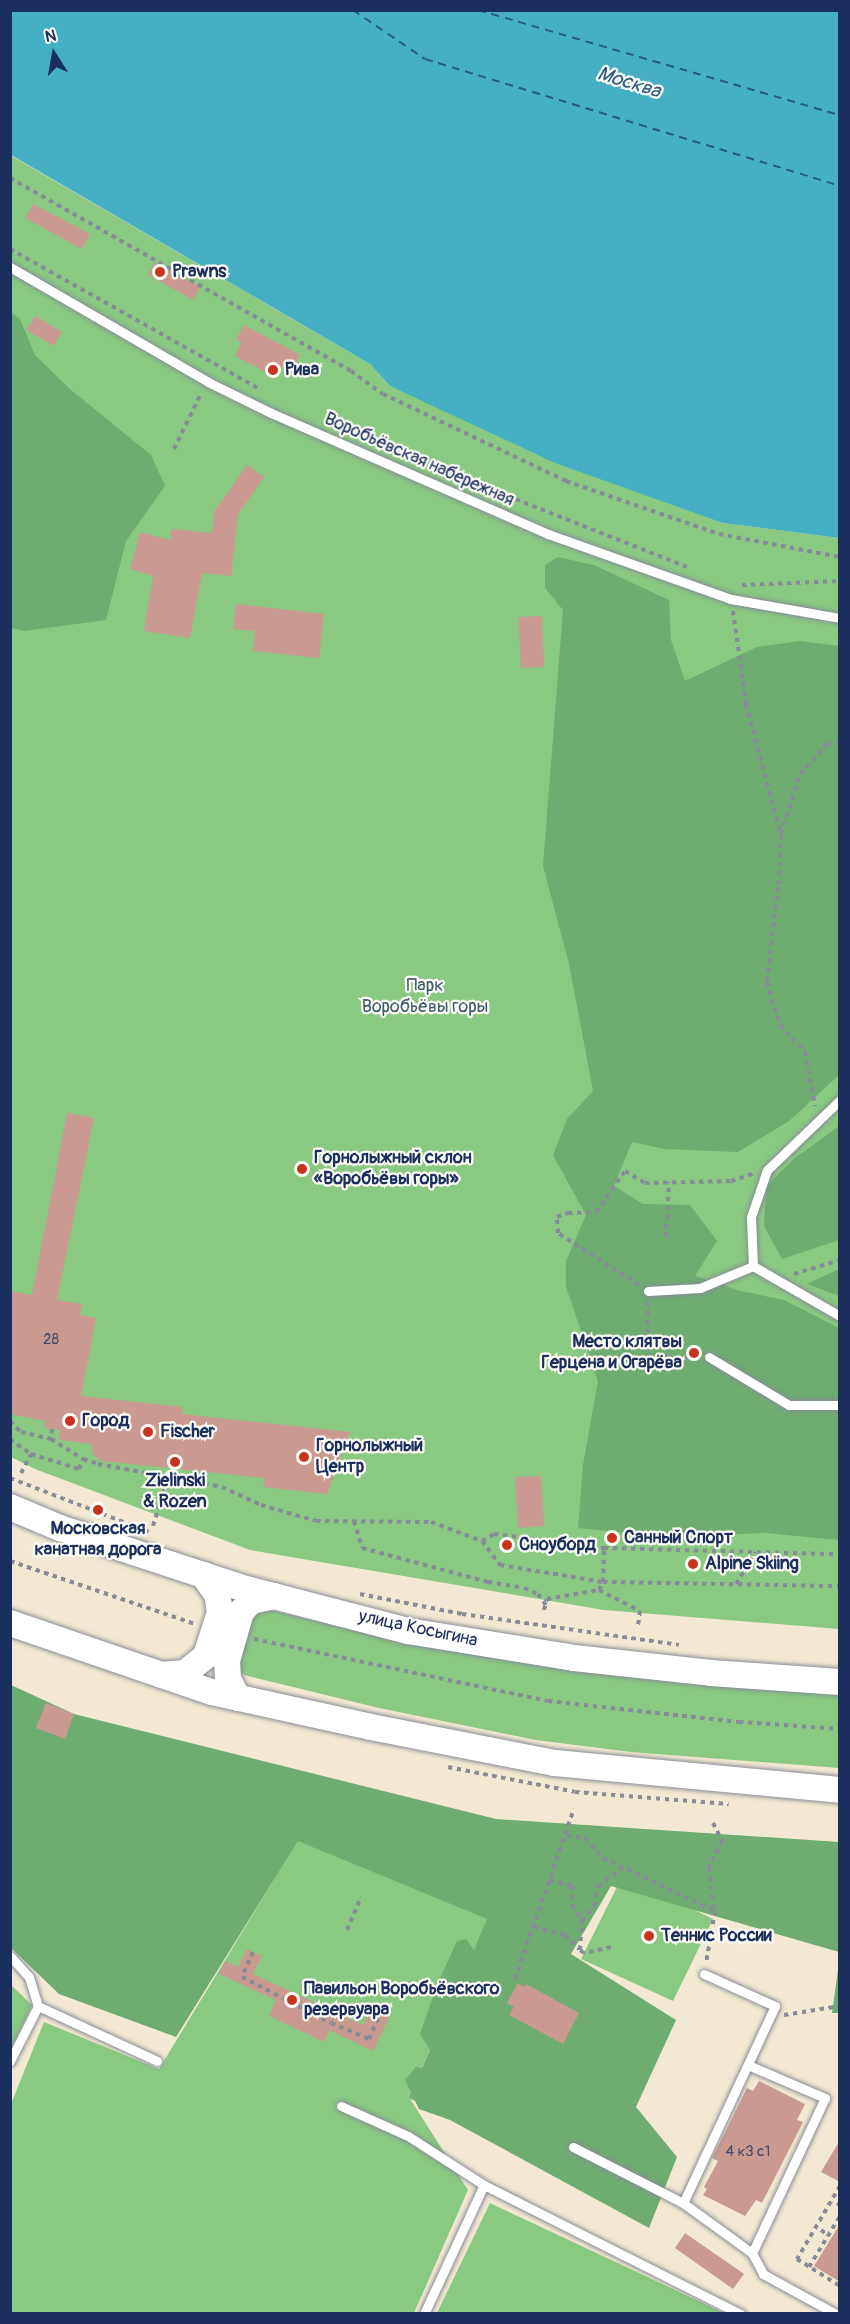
<!DOCTYPE html>
<meta charset="utf-8">
<style>
body{margin:0}
#map{position:relative;width:850px;height:2324px;overflow:hidden;background:#f3e9d2;font-family:Pangolin,sans-serif}
div>[style]{position:absolute}
[style*='--x']{left:calc(var(--x)*1px);top:calc(var(--y)*1px);width:calc(var(--w)*1px);rotate:calc(var(--a)*1deg)}
.green>*{inset:0;background:#89c981}
.forest>*{inset:0;background:#6ead6f}
.water>*{inset:0;background:#45afc3}
.ferry>*{height:1.5px;margin-top:-0.75px;transform-origin:0;background:repeating-linear-gradient(90deg,#2a5c81 0 8px,transparent 0 14px)}
.building>*{inset:0;background:#ca9a90}
.path>*{height:4px;margin-top:-2px;transform-origin:0;background:repeating-linear-gradient(90deg,#878c98 0 4.5px,transparent 0 9px)}
.roads{filter:drop-shadow(0 0 2px #878c98) drop-shadow(0 0 2px #878c98)}
.lane>*{height:9px;margin:-4.5px;padding:0 4.5px;transform-origin:4.5px;border-radius:4.5px;background:#fff}
.secondary>*{height:26px;margin:-13px;padding:0 13px;transform-origin:13px;border-radius:13px;background:#fff}
.dots>*{width:16px;height:16px;translate:-50% -50%;box-sizing:border-box;border:3px solid #fdfcf7;border-radius:50%}
span{translate:-50% -50%;white-space:nowrap;text-align:center;line-height:1.15;-webkit-text-stroke:4.5px #fdfcf7;paint-order:stroke}
.number-label{font-size:15px;color:#474a6a}
.number-label span{-webkit-text-stroke-width:0}
.poi-label{font-size:18px;color:#1b2f5e;font-weight:700}
.left{translate:0 -50%;text-align:left}
.right{translate:-100% -50%;text-align:right}
.street-label{font-size:18px;color:#1b2f5e}
.park-label{font-size:18px;color:#3c5d68}
.water-label{font-size:20px;color:#2a5c81;font-style:italic}
.frame{position:absolute;inset:0;border:12px solid #1b2f5e;pointer-events:none}
.north{position:absolute;left:24px;top:24px;width:60px;height:60px;-webkit-text-stroke:4px #fdfcf7;paint-order:stroke;rotate:349deg;font-size:16px;font-weight:700;line-height:24px;text-align:center;color:#1b2f5e}
.north::after{content:'';display:block;margin:auto;width:21px;height:27px;background:#1b2f5e;clip-path:polygon(50% 0,100% 100%,50% 72%,0 100%)}
</style>
<div id="map">
<div class="green">
<i style="clip-path:polygon(10px 155px,370px 364px,390px 386px,723px 523px,839px 538px,839px 1629px,604px 1610px,250px 1550px,35px 1469px,11px 1457px)"></i>
<i style="clip-path:polygon(250px 1605px,392px 1639px,545px 1666px,637px 1678px,839px 1694px,839px 1768px,631px 1752px,536px 1740px,379px 1708px,244px 1675px,238px 1670px)"></i>
<i style="clip-path:polygon(298px 1840px,488px 1919px,409px 2097px,468px 2190px,414px 2313px,11px 2314px,11px 2104px,44px 2022px,159px 2069px)"></i>
<i style="clip-path:polygon(623px 1875px,713px 1919px,673px 2001px,581px 1959px)"></i>
<i style="clip-path:polygon(11px 1985px,32px 2005px,11px 2050px)"></i>
<i style="clip-path:polygon(490px 2203px,724px 2313px,437px 2313px)"></i>
</div>
<div class="forest">
<i style="clip-path:polygon(10px 312px,20px 319px,35px 355px,71px 390px,151px 455px,165px 486px,126px 541px,106px 620px,24px 631px,11px 628px)"></i>
<i style="clip-path:polygon(558px 557px,594px 565px,669px 600px,671px 640px,685px 681px,757px 647px,800px 641px,839px 646px,839px 1075px,789px 1121px,738px 1152px,664px 1149px,632px 1142px,614px 1186px,643px 1204px,690px 1205px,717px 1241px,695px 1276px,741px 1291px,784px 1300px,839px 1328px,839px 1540px,766px 1533px,670px 1537px,578px 1528px,583px 1465px,598px 1381px,566px 1287px,566px 1261px,586px 1215px,553px 1155px,567px 1119px,593px 1091px,569px 964px,543px 866px,563px 610px,545px 588px,545px 565px)"></i>
<i style="clip-path:polygon(839px 1126px,839px 1240px,782px 1259px,764px 1226px,766px 1186px,795px 1158px)"></i>
<i style="clip-path:polygon(839px 1269px,839px 1296px,807px 1284px)"></i>
<i style="clip-path:polygon(11px 1685px,74px 1714px,496px 1819px,839px 1842px,839px 1952px,611px 1886px,571px 1954px,676px 2020px,636px 2107px,677px 2157px,649px 2228px,450px 2120px,419px 2109px,415px 2101px,409px 2098px,411px 2092px,405px 2080px,416px 2067px,422px 2068px,430px 2050px,420px 2034px,437px 1985px,457px 1941px,466px 1939px,474px 1950px,487px 1919px,298px 1841px,176px 2037px,59px 1994px,11px 1948px)"></i>
<i style="clip-path:polygon(839px 1963px,839px 2013px,832px 2013px)"></i>
</div>
<div class="water">
<i style="clip-path:polygon(11px 10px,839px 11px,839px 538px,723px 523px,555px 463px,390px 386px,370px 364px,11px 155px)"></i>
</div>
<div class="ferry">
<i style="--x:353;--y:10;--w:87;--a:34.2"></i>
<i style="--x:425;--y:59;--w:434;--a:17"></i>
<i style="--x:478;--y:10;--w:377;--a:16.2"></i>
</div>
<div class="building">
<i style="clip-path:polygon(33px 204px,90px 234px,82px 249px,25px 218px)"></i>
<i style="clip-path:polygon(155px 262px,200px 287px,193px 300px,148px 275px)"></i>
<i style="clip-path:polygon(35px 316px,62px 332px,54px 346px,26px 330px)"></i>
<i style="clip-path:polygon(244px 325px,300px 355px,292px 370px,283px 365px,276px 378px,235px 356px,242px 343px,236px 340px)"></i>
<i style="clip-path:polygon(247px 465px,264px 477px,238px 514px,231px 576px,202px 573px,190px 638px,144px 631px,153px 576px,130px 569px,140px 532px,170px 540px,171px 529px,212px 533px,214px 512px)"></i>
<i style="clip-path:polygon(236px 604px,324px 614px,319px 658px,253px 651px,255px 631px,233px 629px)"></i>
<i style="clip-path:polygon(542px 616px,544px 667px,521px 668px,518px 617px)"></i>
<i style="clip-path:polygon(67px 1113px,94px 1118px,57px 1300px,82px 1304px,80px 1315px,96px 1318px,81px 1396px,182px 1407px,182px 1414px,350px 1432px,327px 1494px,263px 1487px,264px 1478px,102px 1461px,93px 1455px,91px 1444px,59px 1440px,60px 1430px,44px 1428px,45px 1421px,10px 1414px,10px 1291px,32px 1295px)"></i>
<i style="clip-path:polygon(541px 1476px,544px 1526px,518px 1528px,515px 1477px)"></i>
<i style="clip-path:polygon(46px 1703px,74px 1714px,65px 1739px,36px 1728px)"></i>
<i style="clip-path:polygon(247px 1949px,262px 1956px,253px 1974px,363px 2025px,371px 2007px,390px 2016px,373px 2051px,329px 2030px,324px 2042px,269px 2016px,276px 2000px,219px 1974px,225px 1961px,238px 1967px)"></i>
<i style="clip-path:polygon(518px 1983px,524px 1987px,526px 1984px,579px 2013px,563px 2044px,509px 2015px,514px 2007px,507px 2003px)"></i>
<i style="clip-path:polygon(759px 2081px,805px 2104px,797px 2120px,803px 2122px,762px 2203px,756px 2200px,745px 2216px,703px 2195px,707px 2189px,704px 2187px,718px 2161px,712px 2158px,747px 2088px,753px 2091px)"></i>
<i style="clip-path:polygon(840px 2140px,840px 2182px,821px 2172px)"></i>
<i style="clip-path:polygon(840px 2224px,840px 2282px,814px 2266px)"></i>
<i style="clip-path:polygon(685px 2233px,744px 2274px,733px 2289px,675px 2248px)"></i>
</div>
<div class="path">
<i style="--x:10;--y:178;--w:392;--a:29.5"></i>
<i style="--x:351;--y:371;--w:39;--a:36"></i>
<i style="--x:383;--y:394;--w:203;--a:25.4"></i>
<i style="--x:566;--y:481;--w:162;--a:19.1"></i>
<i style="--x:719;--y:534;--w:123;--a:10.8"></i>
<i style="--x:10;--y:249;--w:288;--a:29.3"></i>
<i style="--x:174;--y:449;--w:61;--a:-63.9"></i>
<i style="--x:432;--y:466;--w:274;--a:21.6"></i>
<i style="--x:742;--y:585;--w:98;--a:-2.3"></i>
<i style="--x:733;--y:611;--w:94;--a:82"></i>
<i style="--x:746;--y:704;--w:136;--a:75"></i>
<i style="--x:781;--y:835;--w:52;--a:93.3"></i>
<i style="--x:778;--y:887;--w:96;--a:96.6"></i>
<i style="--x:767;--y:982;--w:45;--a:73.2"></i>
<i style="--x:780;--y:1025;--w:37;--a:47"></i>
<i style="--x:805;--y:1052;--w:55;--a:79.5"></i>
<i style="--x:781;--y:834;--w:63;--a:-72.4"></i>
<i style="--x:800;--y:774;--w:40;--a:-48"></i>
<i style="--x:827;--y:744;--w:13;--a:-9"></i>
<i style="--x:666;--y:1237;--w:55;--a:-86.9"></i>
<i style="--x:794;--y:1274;--w:48;--a:-16.9"></i>
<i style="--x:639;--y:1285;--w:96;--a:-147.3"></i>
<i style="--x:558;--y:1233;--w:16;--a:-94"></i>
<i style="--x:557;--y:1217;--w:12;--a:-20"></i>
<i style="--x:568;--y:1213;--w:28;--a:-2"></i>
<i style="--x:596;--y:1212;--w:50;--a:-54.7"></i>
<i style="--x:625;--y:1171;--w:23;--a:31"></i>
<i style="--x:645;--y:1183;--w:86;--a:-1.3"></i>
<i style="--x:731;--y:1181;--w:23;--a:-18"></i>
<i style="--x:648;--y:1302;--w:54;--a:91.1"></i>
<i style="--x:647;--y:1356;--w:50;--a:3.4"></i>
<i style="--x:10;--y:1421;--w:16;--a:45"></i>
<i style="--x:21;--y:1432;--w:31;--a:13"></i>
<i style="--x:52;--y:1429;--w:10;--a:96"></i>
<i style="--x:51;--y:1439;--w:38;--a:32"></i>
<i style="--x:83;--y:1459;--w:16;--a:18"></i>
<i style="--x:98;--y:1464;--w:126;--a:10.5"></i>
<i style="--x:222;--y:1487;--w:43;--a:24.8"></i>
<i style="--x:261;--y:1505;--w:57;--a:16.2"></i>
<i style="--x:316;--y:1521;--w:115;--a:0.5"></i>
<i style="--x:431;--y:1522;--w:54;--a:20.4"></i>
<i style="--x:482;--y:1541;--w:14;--a:-30"></i>
<i style="--x:494;--y:1534;--w:111;--a:7.3"></i>
<i style="--x:604;--y:1548;--w:236;--a:1.5"></i>
<i style="--x:10;--y:1439;--w:26;--a:36"></i>
<i style="--x:31;--y:1454;--w:50;--a:17.4"></i>
<i style="--x:79;--y:1469;--w:11;--a:-68"></i>
<i style="--x:21;--y:1473;--w:21;--a:-62"></i>
<i style="--x:10;--y:1478;--w:152;--a:21.2"></i>
<i style="--x:354;--y:1521;--w:28;--a:73"></i>
<i style="--x:362;--y:1548;--w:131;--a:15.1"></i>
<i style="--x:488;--y:1582;--w:36;--a:9"></i>
<i style="--x:524;--y:1588;--w:15;--a:23"></i>
<i style="--x:538;--y:1594;--w:14;--a:54"></i>
<i style="--x:153;--y:1526;--w:51;--a:-73"></i>
<i style="--x:482;--y:1541;--w:30;--a:53"></i>
<i style="--x:500;--y:1565;--w:104;--a:9.4"></i>
<i style="--x:603;--y:1582;--w:237;--a:1"></i>
<i style="--x:10;--y:1561;--w:195;--a:18.8"></i>
<i style="--x:736;--y:1584;--w:37;--a:-59"></i>
<i style="--x:599;--y:1590;--w:9;--a:-63"></i>
<i style="--x:603;--y:1582;--w:34;--a:-88"></i>
<i style="--x:360;--y:1594;--w:104;--a:11.1"></i>
<i style="--x:462;--y:1614;--w:219;--a:8.1"></i>
<i style="--x:544;--y:1610;--w:11;--a:-75"></i>
<i style="--x:547;--y:1599;--w:53;--a:-9.8"></i>
<i style="--x:599;--y:1590;--w:46;--a:27.1"></i>
<i style="--x:640;--y:1611;--w:14;--a:98"></i>
<i style="--x:254;--y:1639;--w:300;--a:11.9"></i>
<i style="--x:548;--y:1701;--w:192;--a:6.3"></i>
<i style="--x:739;--y:1722;--w:101;--a:4"></i>
<i style="--x:448;--y:1767;--w:129;--a:11.1"></i>
<i style="--x:575;--y:1792;--w:154;--a:4.5"></i>
<i style="--x:713;--y:1823;--w:20;--a:63"></i>
<i style="--x:722;--y:1841;--w:30;--a:116"></i>
<i style="--x:709;--y:1868;--w:42;--a:83.2"></i>
<i style="--x:567;--y:1836;--w:18;--a:6"></i>
<i style="--x:585;--y:1838;--w:27;--a:48"></i>
<i style="--x:603;--y:1858;--w:124;--a:25.3"></i>
<i style="--x:715;--y:1911;--w:53;--a:99.8"></i>
<i style="--x:550;--y:1880;--w:24;--a:15"></i>
<i style="--x:573;--y:1886;--w:19;--a:93"></i>
<i style="--x:572;--y:1905;--w:19;--a:58"></i>
<i style="--x:534;--y:1927;--w:32;--a:14"></i>
<i style="--x:565;--y:1935;--w:20;--a:45"></i>
<i style="--x:347;--y:1930;--w:36;--a:-67"></i>
<i style="--x:611;--y:1947;--w:28;--a:167"></i>
<i style="--x:584;--y:1953;--w:5;--a:-143"></i>
<i style="--x:580;--y:1950;--w:29;--a:-86"></i>
<i style="--x:582;--y:1921;--w:20;--a:-49"></i>
<i style="--x:595;--y:1906;--w:20;--a:-81"></i>
<i style="--x:598;--y:1886;--w:31;--a:-36"></i>
<i style="--x:253;--y:1952;--w:27;--a:114"></i>
<i style="--x:242;--y:1977;--w:100;--a:27.3"></i>
<i style="--x:331;--y:2023;--w:41;--a:22.8"></i>
<i style="--x:369;--y:2039;--w:30;--a:-66"></i>
<i style="--x:515;--y:1979;--w:180;--a:-70.9"></i>
<i style="--x:784;--y:2015;--w:57;--a:-9.1"></i>
<i style="--x:840;--y:2186;--w:85;--a:120.5"></i>
<i style="--x:797;--y:2259;--w:51;--a:32.1"></i>
<i style="--x:837;--y:2203;--w:4;--a:34"></i>
<i style="--x:821;--y:2230;--w:9;--a:36"></i>
<i style="--x:809;--y:2267;--w:60;--a:-58.7"></i>
</div>
<div class="roads">
<div class="lane">
<i style="--x:10;--y:267;--w:229;--a:30.1"></i>
<i style="--x:208;--y:382;--w:70;--a:26.2"></i>
<i style="--x:271;--y:413;--w:302;--a:23.6"></i>
<i style="--x:548;--y:534;--w:194;--a:19.6"></i>
<i style="--x:731;--y:599;--w:111;--a:9.9"></i>
<i style="--x:840;--y:1100;--w:101;--a:136.2"></i>
<i style="--x:767;--y:1170;--w:50;--a:108.8"></i>
<i style="--x:751;--y:1217;--w:49;--a:87.7"></i>
<i style="--x:753;--y:1266;--w:100;--a:29.9"></i>
<i style="--x:648;--y:1291;--w:52;--a:-3.3"></i>
<i style="--x:700;--y:1288;--w:57;--a:-22.5"></i>
<i style="--x:709;--y:1357;--w:93;--a:31"></i>
<i style="--x:789;--y:1405;--w:51;--a:0"></i>
<i style="--x:10;--y:1956;--w:28;--a:48"></i>
<i style="--x:29;--y:1977;--w:30;--a:73"></i>
<i style="--x:38;--y:2006;--w:62;--a:117"></i>
<i style="--x:704;--y:1974;--w:78;--a:24.3"></i>
<i style="--x:775;--y:2006;--w:217;--a:115"></i>
<i style="--x:683;--y:2203;--w:85;--a:35.9"></i>
<i style="--x:38;--y:2006;--w:131;--a:24.8"></i>
<i style="--x:748;--y:2065;--w:84;--a:23.2"></i>
<i style="--x:825;--y:2098;--w:171;--a:115.2"></i>
<i style="--x:752;--y:2253;--w:24;--a:62"></i>
<i style="--x:763;--y:2274;--w:83;--a:28.7"></i>
<i style="--x:341;--y:2106;--w:73;--a:24.1"></i>
<i style="--x:408;--y:2136;--w:90;--a:32.8"></i>
<i style="--x:573;--y:2147;--w:123;--a:27"></i>
<i style="--x:424;--y:2314;--w:142;--a:-65.1"></i>
<i style="--x:484;--y:2185;--w:288;--a:26.7"></i>
</div>
<div class="secondary">
<i style="--x:10;--y:1507;--w:54;--a:22.8"></i>
<i style="--x:60;--y:1528;--w:188;--a:18.2"></i>
<i style="--x:239;--y:1587;--w:175;--a:14.6"></i>
<i style="--x:408;--y:1631;--w:168;--a:9.2"></i>
<i style="--x:574;--y:1658;--w:138;--a:6.2"></i>
<i style="--x:711;--y:1673;--w:129;--a:4"></i>
<i style="--x:10;--y:1623;--w:213;--a:18.9"></i>
<i style="--x:212;--y:1692;--w:163;--a:12.4"></i>
<i style="--x:371;--y:1727;--w:187;--a:11.1"></i>
<i style="--x:555;--y:1763;--w:286;--a:5.4"></i>
<i style="--x:161;--y:1675;--w:24;--a:-5"></i>
<i style="--x:185;--y:1673;--w:27;--a:-39"></i>
<i style="--x:206;--y:1656;--w:46;--a:-72.3"></i>
<i style="--x:220;--y:1612;--w:18;--a:-99"></i>
<i style="--x:217;--y:1594;--w:24;--a:-126"></i>
<i style="--x:238;--y:1698;--w:21;--a:-118"></i>
<i style="--x:228;--y:1679;--w:18;--a:-93"></i>
<i style="--x:227;--y:1661;--w:51;--a:-74.1"></i>
<i style="--x:241;--y:1612;--w:15;--a:-48"></i>
<i style="--x:251;--y:1601;--w:24;--a:-12"></i>
</div>
</div>
<div class="dots">
<i style="left:160px;top:272px;background:#c8321e"></i>
<i style="left:273px;top:370px;background:#c8321e"></i>
<i style="left:302px;top:1169px;background:#c8321e"></i>
<i style="left:694px;top:1353px;background:#c8321e"></i>
<i style="left:70px;top:1421px;background:#c8321e"></i>
<i style="left:148px;top:1432px;background:#c8321e"></i>
<i style="left:304px;top:1457px;background:#c8321e"></i>
<i style="left:175px;top:1462px;background:#c8321e"></i>
<i style="left:98px;top:1510px;background:#c8321e"></i>
<i style="left:612px;top:1538px;background:#c8321e"></i>
<i style="left:507px;top:1545px;background:#c8321e"></i>
<i style="left:693px;top:1564px;background:#c8321e"></i>
<i style="left:649px;top:1936px;background:#c8321e"></i>
<i style="left:292px;top:2000px;background:#c8321e"></i>
</div>
<div class="number-label">
<span style="left:51px;top:1340px">28</span>
<span style="left:748px;top:2152px">4 к3 с1</span>
</div>
<div class="poi-label">
<span class="left" style="left:172px;top:272px">Prawns</span>
<span class="left" style="left:285px;top:370px">Рива</span>
<span class="left" style="left:314px;top:1169px">Горнолыжный склон<br>«Воробьёвы горы»</span>
<span class="right" style="left:682px;top:1353px">Место клятвы<br>Герцена и Огарёва</span>
<span class="left" style="left:82px;top:1421px">Город</span>
<span class="left" style="left:160px;top:1432px">Fischer</span>
<span class="left" style="left:316px;top:1457px">Горнолыжный<br>Центр</span>
<span style="left:175px;top:1492px">Zielinski<br>&amp; Rozen</span>
<span style="left:98px;top:1540px">Московская<br>канатная дорога</span>
<span class="left" style="left:624px;top:1538px">Санный Спорт</span>
<span class="left" style="left:519px;top:1545px">Сноуборд</span>
<span class="left" style="left:705px;top:1564px">Alpine Skiing</span>
<span class="left" style="left:661px;top:1936px">Теннис России</span>
<span class="left" style="left:304px;top:2000px">Павильон Воробьёвского<br>резервуара</span>
</div>
<div class="street-label">
<span style="left:419px;top:460px;rotate:24deg">Воробьёвская набережная</span>
<span style="left:418px;top:1629px;rotate:12deg">улица Косыгина</span>
</div>
<div class="park-label">
<span style="left:425px;top:997px">Парк<br>Воробьёвы горы</span>
</div>
<div class="water-label">
<span style="left:629px;top:82px;rotate:17deg">Москва</span>
</div>
<div class="frame"></div>
<div class="north">N</div>
</div>
